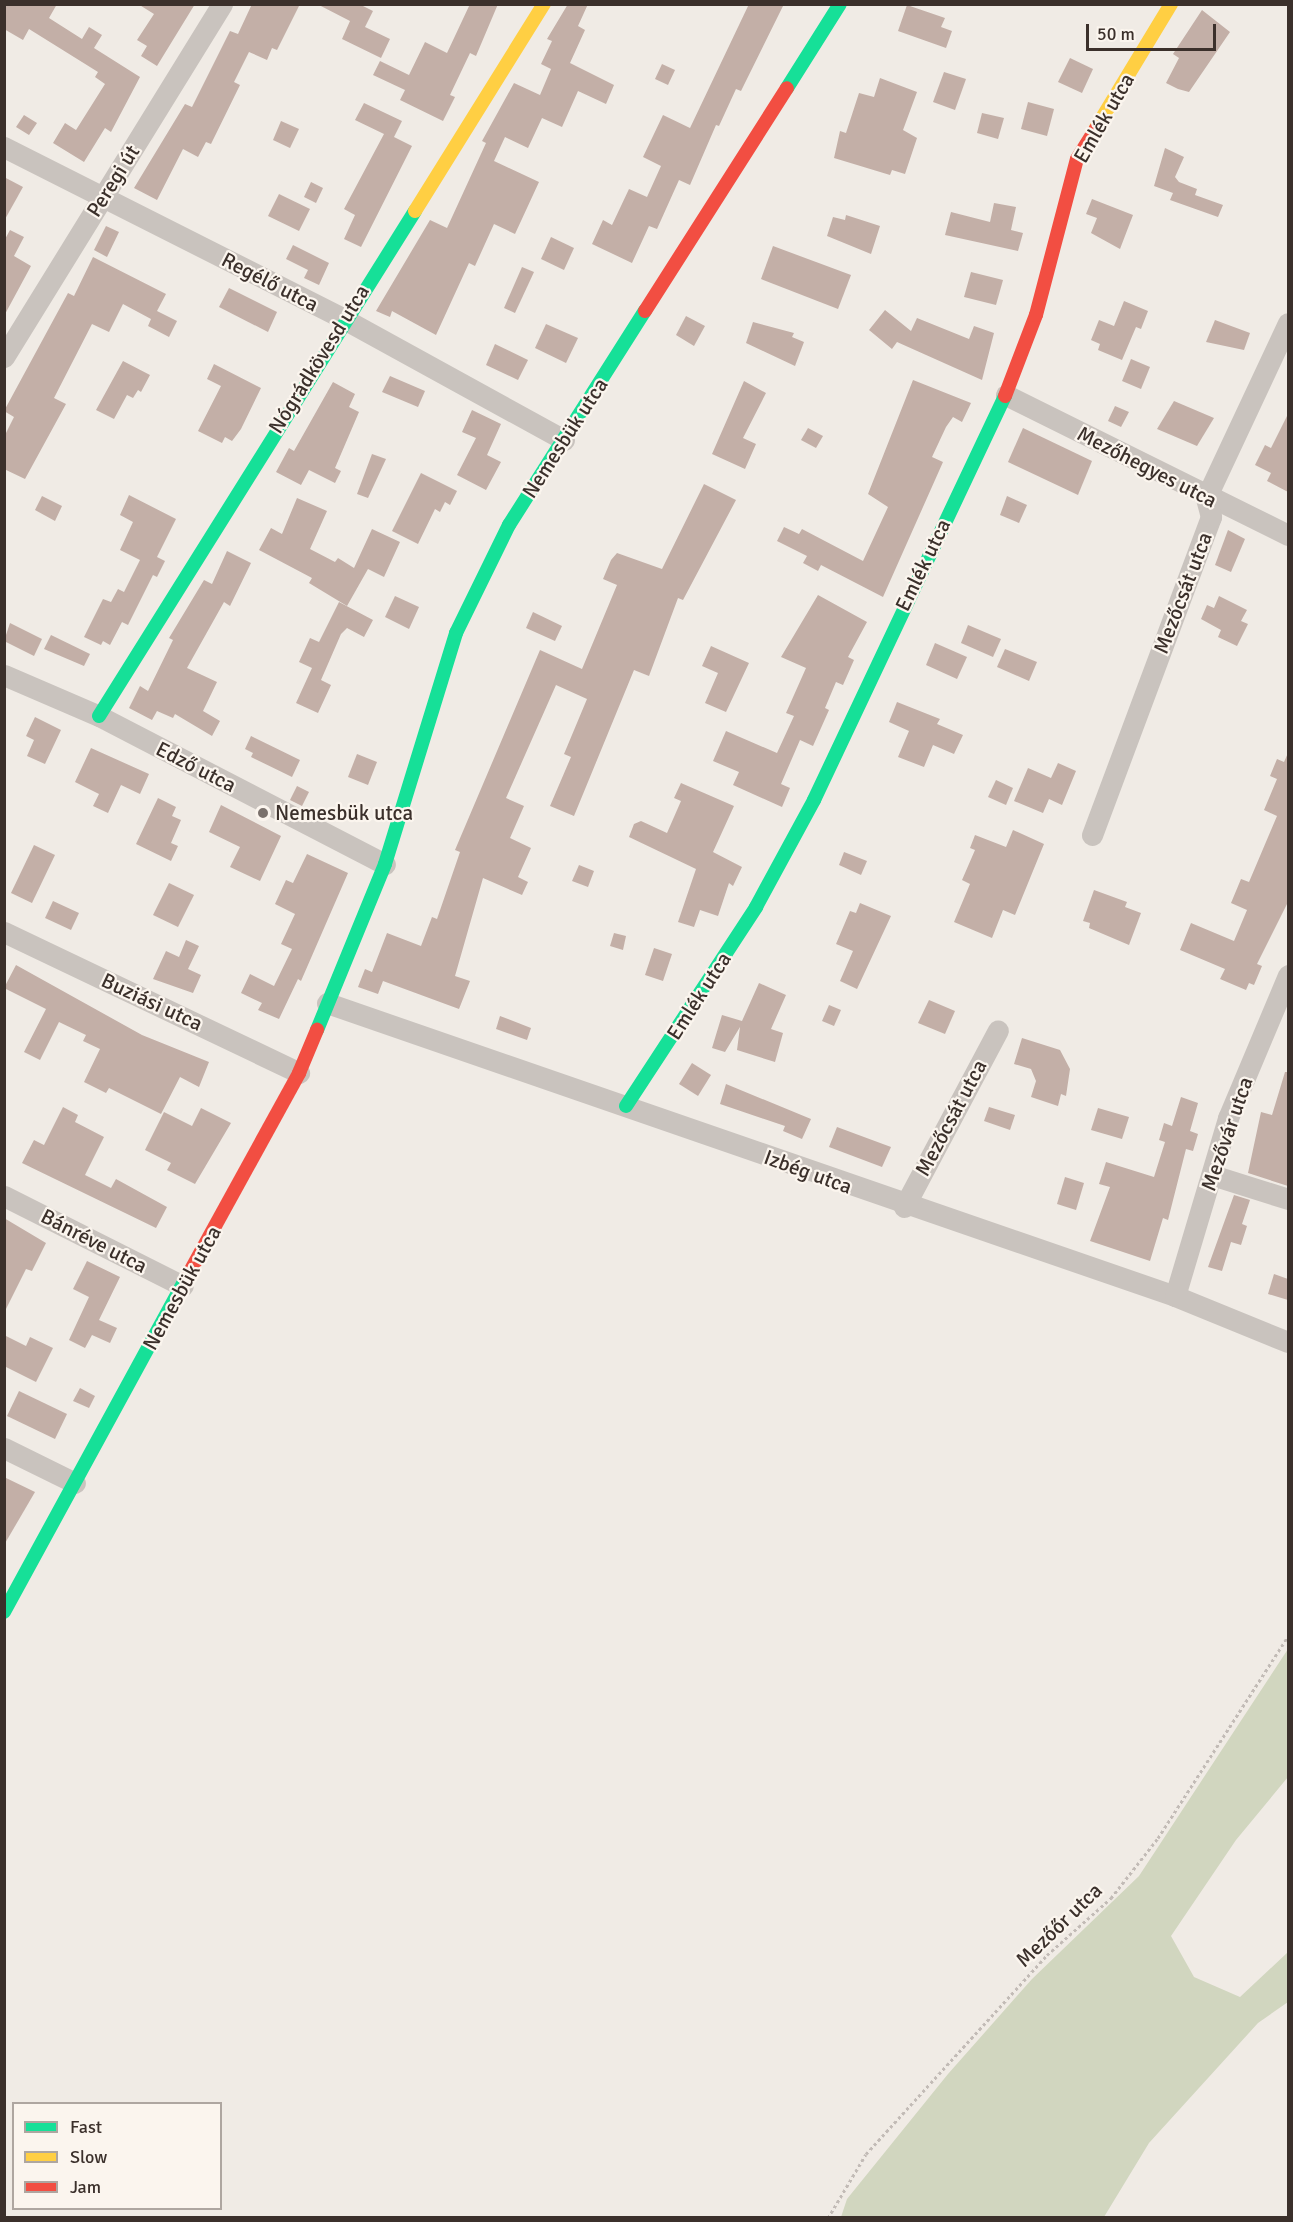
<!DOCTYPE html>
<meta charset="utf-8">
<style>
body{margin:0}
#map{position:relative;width:1293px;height:2222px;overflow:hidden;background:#f0ebe5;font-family:Signika,sans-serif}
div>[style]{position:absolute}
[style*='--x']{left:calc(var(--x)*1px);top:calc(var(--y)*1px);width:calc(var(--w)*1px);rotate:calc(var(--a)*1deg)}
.green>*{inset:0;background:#d1d6bf}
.building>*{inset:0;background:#c3afa7}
.path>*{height:3px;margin-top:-1.5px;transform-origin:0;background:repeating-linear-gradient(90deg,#c2bbb6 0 3px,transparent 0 6px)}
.street>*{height:21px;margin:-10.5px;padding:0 10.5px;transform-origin:10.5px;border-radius:10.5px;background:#c9c3be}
.fast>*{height:14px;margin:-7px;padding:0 7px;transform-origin:7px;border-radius:7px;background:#16e098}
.slow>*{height:14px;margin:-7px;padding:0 7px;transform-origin:7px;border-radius:7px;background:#ffcf43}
.jam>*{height:14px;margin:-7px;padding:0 7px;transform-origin:7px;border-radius:7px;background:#f24e42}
.dots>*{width:16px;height:16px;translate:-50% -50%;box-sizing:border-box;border:3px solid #fbf5ee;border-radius:50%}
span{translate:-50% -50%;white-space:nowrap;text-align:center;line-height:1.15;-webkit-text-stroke:4.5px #fbf5ee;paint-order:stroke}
.street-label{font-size:21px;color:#3b302b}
.poi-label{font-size:21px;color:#3b302b}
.left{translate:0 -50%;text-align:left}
.frame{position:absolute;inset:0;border:6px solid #3b302b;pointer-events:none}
.legend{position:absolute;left:12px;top:2102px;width:210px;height:108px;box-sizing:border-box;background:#fbf5ee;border:2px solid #aea6a0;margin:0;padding:8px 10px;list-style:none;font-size:18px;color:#3b302b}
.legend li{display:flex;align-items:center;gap:12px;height:30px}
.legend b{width:30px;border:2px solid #aea6a0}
.scale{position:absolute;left:1086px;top:24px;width:130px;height:27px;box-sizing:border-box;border:3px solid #3b302b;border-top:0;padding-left:8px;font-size:18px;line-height:21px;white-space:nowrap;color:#3b302b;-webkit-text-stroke:4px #fbf5ee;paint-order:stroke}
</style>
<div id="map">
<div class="green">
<i style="clip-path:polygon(1288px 1649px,1288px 1777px,1236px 1840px,1171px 1936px,1194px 1977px,1240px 1997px,1288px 1952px,1288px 2002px,1258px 2023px,1149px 2143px,1104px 2217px,841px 2217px,847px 2199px,948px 2074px,1032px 1979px,1139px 1876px)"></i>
</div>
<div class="building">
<i style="clip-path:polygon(4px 4px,57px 4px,49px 18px,82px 39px,89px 27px,102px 35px,94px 48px,140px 77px,111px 132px,105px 128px,84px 162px,53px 143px,65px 123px,76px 130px,105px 84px,95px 77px,98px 72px,29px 29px,23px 40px,4px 29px)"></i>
<i style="clip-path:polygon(138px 4px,195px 4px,157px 66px,141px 56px,147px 46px,137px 40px,154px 14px)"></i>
<i style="clip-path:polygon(252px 4px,300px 4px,277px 50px,272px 48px,267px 60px,249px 52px,234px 82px,240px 85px,211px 144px,206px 142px,198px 157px,183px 149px,157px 200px,134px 188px,185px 104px,192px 107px,230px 31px,238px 34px)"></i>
<i style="clip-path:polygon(317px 4px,359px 4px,373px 11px,365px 27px,390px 39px,381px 58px,342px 39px,350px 21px)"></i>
<i style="clip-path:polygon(470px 4px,498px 4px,476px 56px,470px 53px,450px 95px,455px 97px,443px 121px,400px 100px,405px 90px,373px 75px,380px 61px,409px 75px,425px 42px,447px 53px)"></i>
<i style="clip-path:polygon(568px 4px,588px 4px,578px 26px,585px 30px,570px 63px,614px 85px,606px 104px,578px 91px,562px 127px,542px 118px,528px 148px,505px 137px,494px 161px,539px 182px,515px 234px,494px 224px,475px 266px,469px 263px,436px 335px,392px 311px,390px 317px,376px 311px,430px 220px,447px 228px,486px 143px,482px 141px,514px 83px,540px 95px,551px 69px,541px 64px,552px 41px,547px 39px)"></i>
<i style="clip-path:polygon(749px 4px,784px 4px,741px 91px,736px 89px,719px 126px,716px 125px,690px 185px,679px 180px,657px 229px,649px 226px,632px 263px,592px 244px,603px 220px,612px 225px,629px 189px,647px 197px,661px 166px,643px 157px,663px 115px,690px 128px)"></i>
<i style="clip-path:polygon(907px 5px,945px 18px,941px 27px,952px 31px,946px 48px,898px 31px)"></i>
<i style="clip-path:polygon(1202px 10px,1230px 32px,1189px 92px,1178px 89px,1166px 83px,1179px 58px,1173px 54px)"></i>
<i style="clip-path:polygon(1070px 58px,1093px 69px,1082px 93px,1058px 82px)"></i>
<i style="clip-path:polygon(662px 64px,675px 70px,668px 85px,655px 79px)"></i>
<i style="clip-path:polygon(944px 72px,966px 79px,955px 110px,933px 102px)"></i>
<i style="clip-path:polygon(880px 78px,917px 92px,903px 130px,917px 138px,905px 174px,892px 170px,890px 175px,834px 158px,840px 131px,846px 133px,859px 93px,874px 97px)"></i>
<i style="clip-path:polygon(1028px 102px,1054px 109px,1047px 136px,1021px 129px)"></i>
<i style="clip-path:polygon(364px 103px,402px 121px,394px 137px,412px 146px,361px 247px,344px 239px,355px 215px,344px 209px,384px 134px,355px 120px)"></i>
<i style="clip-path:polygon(982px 113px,1004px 118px,998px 139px,977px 133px)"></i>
<i style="clip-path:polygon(24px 115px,37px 123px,29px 135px,16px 127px)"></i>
<i style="clip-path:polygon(281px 121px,299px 129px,290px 148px,273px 140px)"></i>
<i style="clip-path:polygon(1165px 148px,1184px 157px,1175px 177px,1179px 182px,1197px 189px,1195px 195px,1223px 205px,1218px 217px,1170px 200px,1173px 193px,1154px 186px)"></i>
<i style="clip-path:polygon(4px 177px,23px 187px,4px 221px)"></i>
<i style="clip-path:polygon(311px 182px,323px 188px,316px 203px,304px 197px)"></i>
<i style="clip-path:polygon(279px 194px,310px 209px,299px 231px,268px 216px)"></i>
<i style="clip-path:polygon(1092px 199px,1133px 215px,1120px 249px,1091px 233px,1097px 218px,1086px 214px)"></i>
<i style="clip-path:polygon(994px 203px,1016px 207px,1011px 230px,1023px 233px,1018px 251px,945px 235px,951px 212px,990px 222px)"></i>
<i style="clip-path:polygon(846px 215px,880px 226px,871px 254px,827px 236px,833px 217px,845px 220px)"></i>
<i style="clip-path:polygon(106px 226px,119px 232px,107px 257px,94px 250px)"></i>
<i style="clip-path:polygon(10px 230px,24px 237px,14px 256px,31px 266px,4px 316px,4px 241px)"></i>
<i style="clip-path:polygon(551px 237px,574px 248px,564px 270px,541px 259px)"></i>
<i style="clip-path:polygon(293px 245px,329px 263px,319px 285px,304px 278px,308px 270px,286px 259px)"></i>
<i style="clip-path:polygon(773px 246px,851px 275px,838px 309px,761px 279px)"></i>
<i style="clip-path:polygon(93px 257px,166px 294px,157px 311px,177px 321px,169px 337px,148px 326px,151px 319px,123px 304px,109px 332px,92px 324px,54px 398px,66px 404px,25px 479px,4px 469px,4px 437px,14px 417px,4px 411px,68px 293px,74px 296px)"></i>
<i style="clip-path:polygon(522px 267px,534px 272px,515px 313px,504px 308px)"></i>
<i style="clip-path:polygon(971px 272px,1003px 280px,996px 305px,964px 297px)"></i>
<i style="clip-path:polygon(229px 288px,277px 312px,268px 332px,219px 307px)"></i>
<i style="clip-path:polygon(1124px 301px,1148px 311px,1141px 329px,1136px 327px,1122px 360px,1098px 350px,1100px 344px,1091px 340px,1099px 320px,1114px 326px)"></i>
<i style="clip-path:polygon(885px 310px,911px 331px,917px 318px,969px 339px,974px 326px,994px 333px,982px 380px,897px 342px,892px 349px,869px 330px)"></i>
<i style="clip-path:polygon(686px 316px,705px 326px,694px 346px,676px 335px)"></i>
<i style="clip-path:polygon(1215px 320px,1250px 333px,1244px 350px,1206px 342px)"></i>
<i style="clip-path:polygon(753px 322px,794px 333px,792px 337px,804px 342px,795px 366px,746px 343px)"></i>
<i style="clip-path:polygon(546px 324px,578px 338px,566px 363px,535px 348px)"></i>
<i style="clip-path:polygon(495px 344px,528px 360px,518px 380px,486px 365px)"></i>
<i style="clip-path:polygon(1131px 359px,1150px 367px,1141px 389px,1122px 381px)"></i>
<i style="clip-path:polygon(123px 361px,150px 375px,141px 392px,138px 390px,133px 398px,127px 395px,114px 419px,96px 410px)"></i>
<i style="clip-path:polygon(214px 364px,261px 388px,241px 429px,232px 441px,225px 437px,222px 443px,198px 431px,221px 386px,207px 379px)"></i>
<i style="clip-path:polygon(390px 376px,425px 391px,418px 407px,382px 392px)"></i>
<i style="clip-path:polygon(913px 380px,971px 403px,962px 422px,953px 417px,946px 427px,932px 457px,943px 462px,883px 597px,821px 565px,818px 571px,803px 563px,807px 556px,777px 541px,784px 527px,799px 534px,802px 529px,863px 561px,888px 507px,868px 494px)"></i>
<i style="clip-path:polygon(744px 381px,766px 393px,743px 438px,756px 444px,745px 469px,712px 454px)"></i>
<i style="clip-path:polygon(333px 382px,355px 394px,349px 407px,359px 412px,335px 468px,341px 471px,335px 483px,309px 470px,301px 485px,276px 472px,289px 448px,294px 451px)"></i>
<i style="clip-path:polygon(1174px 401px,1214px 418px,1197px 446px,1157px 429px)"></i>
<i style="clip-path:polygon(1115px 406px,1129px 412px,1121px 427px,1108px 421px)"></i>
<i style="clip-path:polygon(472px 410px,501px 424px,487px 455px,501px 462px,486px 490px,457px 475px,476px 438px,462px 432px)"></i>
<i style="clip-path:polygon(1288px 414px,1288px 492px,1267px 481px,1271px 473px,1255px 465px,1265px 445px,1271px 448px)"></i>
<i style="clip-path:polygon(808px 428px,823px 436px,816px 448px,801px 440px)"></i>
<i style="clip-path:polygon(1023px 428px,1092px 461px,1078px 495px,1008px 462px)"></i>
<i style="clip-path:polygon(372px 454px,386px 459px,368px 498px,357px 494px)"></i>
<i style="clip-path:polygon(421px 473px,457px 491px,450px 505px,445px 502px,440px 512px,435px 509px,418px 544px,392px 531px)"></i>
<i style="clip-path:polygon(704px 484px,736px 500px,683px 600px,678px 598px,649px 676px,634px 670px,574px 816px,550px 806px,571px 757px,564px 754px,587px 699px,556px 685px,506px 798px,524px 806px,510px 838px,531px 848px,518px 877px,528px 882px,522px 895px,483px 878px,455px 976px,470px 981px,459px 1009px,383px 981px,378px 994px,358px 987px,365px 969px,372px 972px,387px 933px,421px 946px,432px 917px,437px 919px,460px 852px,455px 850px,540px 650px,582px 669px,617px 585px,603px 579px,611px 560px,617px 553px,662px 569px)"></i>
<i style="clip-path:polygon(129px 495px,176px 519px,157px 557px,165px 561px,157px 577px,153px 575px,128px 625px,122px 622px,110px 645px,103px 641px,101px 645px,84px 637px,103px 599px,111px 602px,118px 589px,124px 592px,140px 560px,120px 550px,133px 522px,120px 515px)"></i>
<i style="clip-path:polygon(42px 496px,62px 506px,55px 521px,35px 510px)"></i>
<i style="clip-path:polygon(1007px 496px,1027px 505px,1019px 523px,1000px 515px)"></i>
<i style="clip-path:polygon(297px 498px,327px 511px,310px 549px,335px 562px,338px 558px,354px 568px,372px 529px,400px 542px,384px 577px,368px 569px,347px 606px,309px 583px,312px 578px,259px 550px,271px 528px,282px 534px)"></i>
<i style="clip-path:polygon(1228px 530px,1245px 539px,1231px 572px,1215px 565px)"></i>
<i style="clip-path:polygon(227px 551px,251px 563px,230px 606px,224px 602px,187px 668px,217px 682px,203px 711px,220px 721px,212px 736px,175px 714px,173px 718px,157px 711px,152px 720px,129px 708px,140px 686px,148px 691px,173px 640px,169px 638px,204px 580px,212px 584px)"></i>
<i style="clip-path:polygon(818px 595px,867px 622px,848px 657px,854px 660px,843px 685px,836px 682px,825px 708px,829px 710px,813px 746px,800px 740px,781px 784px,790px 788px,782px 807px,733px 785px,739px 772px,713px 761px,726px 731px,777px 753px,794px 716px,786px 713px,806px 668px,781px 657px)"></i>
<i style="clip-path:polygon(395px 596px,419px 607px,409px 629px,385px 617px)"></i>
<i style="clip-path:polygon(1219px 596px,1247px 610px,1241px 621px,1248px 624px,1237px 646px,1218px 637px,1221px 630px,1201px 619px,1207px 605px,1214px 608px)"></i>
<i style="clip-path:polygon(339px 602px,373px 620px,364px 637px,347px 628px,341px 634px,321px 680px,331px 685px,318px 713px,296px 703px,312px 668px,299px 662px,310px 638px,319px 642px)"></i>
<i style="clip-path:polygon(533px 612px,562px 626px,555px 641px,526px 628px)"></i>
<i style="clip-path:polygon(10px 623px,42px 639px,34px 656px,4px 641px)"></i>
<i style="clip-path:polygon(968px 625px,1001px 639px,993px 657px,961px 643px)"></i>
<i style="clip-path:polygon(51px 635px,90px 654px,84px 666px,44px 649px)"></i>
<i style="clip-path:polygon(935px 643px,967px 657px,957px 679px,926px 665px)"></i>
<i style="clip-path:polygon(711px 646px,749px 663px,726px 712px,705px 703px,718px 673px,702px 666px)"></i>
<i style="clip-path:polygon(1005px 649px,1037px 662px,1029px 681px,997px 667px)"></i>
<i style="clip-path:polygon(897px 702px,940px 719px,937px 724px,963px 735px,954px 754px,933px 745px,924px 767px,898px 757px,909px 731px,889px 722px)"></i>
<i style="clip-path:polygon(35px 717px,61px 730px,45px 764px,27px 756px,34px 740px,26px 736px)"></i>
<i style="clip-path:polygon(251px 736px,300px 760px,292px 777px,251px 757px,253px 753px,245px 749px)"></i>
<i style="clip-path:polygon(91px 748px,149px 774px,140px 794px,121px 785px,108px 813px,93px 806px,99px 794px,75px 782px)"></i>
<i style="clip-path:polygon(1288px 753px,1288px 902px,1257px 964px,1262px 966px,1254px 985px,1249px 983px,1246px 990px,1220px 979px,1225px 969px,1180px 950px,1191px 923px,1234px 941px,1247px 910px,1231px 903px,1241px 879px,1249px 882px,1277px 816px,1264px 810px,1277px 779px,1270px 776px,1277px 759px,1284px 762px)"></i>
<i style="clip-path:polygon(357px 754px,377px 762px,368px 785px,348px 777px)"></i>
<i style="clip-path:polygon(1058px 763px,1076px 771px,1062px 805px,1049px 799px,1043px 813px,1014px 801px,1028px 768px,1051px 778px)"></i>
<i style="clip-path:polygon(996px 780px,1013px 788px,1006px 805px,988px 797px)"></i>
<i style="clip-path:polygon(681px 783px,734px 806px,713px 852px,742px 867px,733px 886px,729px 883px,718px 916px,700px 910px,694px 927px,678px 922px,696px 869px,629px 837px,634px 824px,641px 821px,667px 833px,681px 801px,674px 798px)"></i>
<i style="clip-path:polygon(297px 786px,309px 792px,302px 806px,290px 800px)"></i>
<i style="clip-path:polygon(158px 798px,176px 807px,172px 816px,181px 820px,171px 843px,178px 846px,171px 861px,136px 844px)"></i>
<i style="clip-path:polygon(221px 805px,281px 836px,260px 881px,230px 867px,240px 847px,209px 832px)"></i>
<i style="clip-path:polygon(1013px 830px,1044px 844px,1015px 915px,1003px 910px,992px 938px,954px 922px,970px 884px,962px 880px,975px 850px,970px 848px,975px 835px,1006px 847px)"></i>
<i style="clip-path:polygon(34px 845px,55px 855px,32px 903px,11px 893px)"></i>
<i style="clip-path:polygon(844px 852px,867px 861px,861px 875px,839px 865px)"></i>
<i style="clip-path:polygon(307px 854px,348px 873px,301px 981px,298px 979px,279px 1019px,258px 1010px,262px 1003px,241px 993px,250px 974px,274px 986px,292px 949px,281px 944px,295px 914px,275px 904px,286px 880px,293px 883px)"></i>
<i style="clip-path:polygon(579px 865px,594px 871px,588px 887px,572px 881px)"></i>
<i style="clip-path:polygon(169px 883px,194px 895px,178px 927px,153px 915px)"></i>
<i style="clip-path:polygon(1094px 890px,1127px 902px,1125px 907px,1141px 913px,1129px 945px,1089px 928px,1090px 923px,1083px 921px)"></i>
<i style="clip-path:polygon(53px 901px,79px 913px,71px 930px,45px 918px)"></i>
<i style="clip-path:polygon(860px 903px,891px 916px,857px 989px,840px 981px,853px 951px,836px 944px,850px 911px,856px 913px)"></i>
<i style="clip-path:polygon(614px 933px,626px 936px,623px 950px,610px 946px)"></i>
<i style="clip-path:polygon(186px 940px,199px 946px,188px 969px,201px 975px,193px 993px,153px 979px,166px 951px,179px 957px)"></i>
<i style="clip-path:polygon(654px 948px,672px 954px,663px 981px,645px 975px)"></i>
<i style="clip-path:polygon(16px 965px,142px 1035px,209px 1062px,199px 1087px,180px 1077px,161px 1114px,109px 1088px,106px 1093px,84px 1082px,100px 1049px,83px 1041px,86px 1035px,59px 1022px,40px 1060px,24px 1052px,46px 1009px,4px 988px)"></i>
<i style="clip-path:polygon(759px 983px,786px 995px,771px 1029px,783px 1033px,775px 1062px,737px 1050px,740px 1027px,725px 1052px,712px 1048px,722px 1015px,742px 1021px)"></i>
<i style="clip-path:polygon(929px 1000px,955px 1011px,945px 1034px,918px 1023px)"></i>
<i style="clip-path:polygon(829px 1005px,841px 1010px,834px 1026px,822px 1021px)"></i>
<i style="clip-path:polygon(500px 1016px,531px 1028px,527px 1040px,496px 1029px)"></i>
<i style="clip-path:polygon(1022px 1038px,1060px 1050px,1070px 1069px,1066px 1096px,1061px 1094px,1058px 1106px,1031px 1097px,1036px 1081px,1031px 1069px,1014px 1064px)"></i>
<i style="clip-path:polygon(692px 1063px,711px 1075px,698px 1096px,679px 1084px)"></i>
<i style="clip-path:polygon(1285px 1072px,1288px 1072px,1288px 1186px,1248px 1173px,1261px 1112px,1272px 1115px)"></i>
<i style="clip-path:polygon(726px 1084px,811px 1119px,802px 1139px,783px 1131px,785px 1126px,720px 1104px)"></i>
<i style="clip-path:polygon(1181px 1097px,1198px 1103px,1190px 1131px,1198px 1134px,1193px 1151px,1186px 1149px,1168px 1220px,1163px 1218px,1150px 1261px,1090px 1241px,1110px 1187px,1099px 1184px,1106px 1162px,1154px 1177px,1165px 1142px,1159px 1140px,1164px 1123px,1172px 1126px)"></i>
<i style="clip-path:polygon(63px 1107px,78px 1115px,75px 1122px,104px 1137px,85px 1175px,111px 1188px,116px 1179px,167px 1207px,156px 1228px,22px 1163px,34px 1140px,44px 1145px)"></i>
<i style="clip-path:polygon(989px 1107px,1015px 1115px,1010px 1130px,984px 1121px)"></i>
<i style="clip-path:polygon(201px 1108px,231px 1123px,195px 1184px,167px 1170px,171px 1163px,145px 1150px,164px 1112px,192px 1126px)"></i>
<i style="clip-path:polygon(1098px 1108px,1129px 1117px,1122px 1139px,1091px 1130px)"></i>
<i style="clip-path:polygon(837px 1127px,891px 1147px,882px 1167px,829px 1147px)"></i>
<i style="clip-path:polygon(1065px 1177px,1084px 1183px,1076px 1210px,1057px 1204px)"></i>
<i style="clip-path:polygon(1234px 1195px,1250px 1200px,1242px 1224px,1247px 1226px,1241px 1245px,1231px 1242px,1222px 1271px,1208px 1267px)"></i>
<i style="clip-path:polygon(4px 1218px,46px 1243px,32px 1271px,26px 1269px,4px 1313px)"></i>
<i style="clip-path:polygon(87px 1261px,120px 1277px,99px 1320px,117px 1328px,110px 1343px,92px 1335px,85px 1348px,69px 1340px,89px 1297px,73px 1289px)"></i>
<i style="clip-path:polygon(1274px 1274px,1288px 1279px,1288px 1300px,1268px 1294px)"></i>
<i style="clip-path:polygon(4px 1335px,26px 1346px,30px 1337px,53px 1348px,36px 1382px,4px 1366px)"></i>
<i style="clip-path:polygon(80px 1388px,95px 1396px,89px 1408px,73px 1401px)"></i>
<i style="clip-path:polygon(19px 1391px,67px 1414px,55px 1439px,7px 1416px)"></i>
<i style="clip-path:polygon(4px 1477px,35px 1492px,4px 1545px)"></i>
</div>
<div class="path">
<i style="--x:828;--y:2218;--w:74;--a:-59.3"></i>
<i style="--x:866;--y:2154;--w:269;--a:-47.7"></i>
<i style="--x:1047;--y:1955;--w:86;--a:-41.7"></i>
<i style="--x:1111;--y:1898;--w:76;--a:-51.9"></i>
<i style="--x:1158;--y:1838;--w:240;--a:-57.2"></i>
</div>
<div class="street">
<i style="--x:4;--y:147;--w:381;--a:26.8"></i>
<i style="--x:344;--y:319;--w:251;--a:28.8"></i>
<i style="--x:4;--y:357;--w:415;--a:-58.3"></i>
<i style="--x:1006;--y:395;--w:315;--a:26.4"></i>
<i style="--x:4;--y:675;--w:103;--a:23.3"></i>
<i style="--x:99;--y:716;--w:322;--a:27.4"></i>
<i style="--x:1092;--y:835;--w:340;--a:-69.5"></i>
<i style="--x:1211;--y:517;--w:20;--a:-105"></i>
<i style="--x:1206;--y:498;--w:193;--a:-64.9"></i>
<i style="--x:4;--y:932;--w:327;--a:25.5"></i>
<i style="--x:327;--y:1003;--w:897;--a:19.06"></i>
<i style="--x:1175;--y:1296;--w:122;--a:22.2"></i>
<i style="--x:1212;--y:1175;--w:80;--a:17.5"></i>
<i style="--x:4;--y:1196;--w:200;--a:26.7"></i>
<i style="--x:904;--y:1207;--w:200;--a:-62"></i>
<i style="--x:1175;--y:1296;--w:186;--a:-73.4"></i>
<i style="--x:1228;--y:1118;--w:155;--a:-67.2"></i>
<i style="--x:4;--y:1448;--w:79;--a:26.2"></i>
</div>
<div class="fast">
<i style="--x:787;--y:88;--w:99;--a:-57.8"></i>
<i style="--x:99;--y:716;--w:596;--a:-57.96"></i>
<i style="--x:317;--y:1030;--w:179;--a:-67.7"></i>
<i style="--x:385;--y:864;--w:242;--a:-72.9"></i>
<i style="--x:456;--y:633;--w:120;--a:-63.9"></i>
<i style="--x:509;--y:525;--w:254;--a:-57.6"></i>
<i style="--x:626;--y:1106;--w:238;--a:-56.8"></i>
<i style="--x:756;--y:907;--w:122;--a:-61.5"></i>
<i style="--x:814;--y:800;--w:447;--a:-64.7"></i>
<i style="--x:4;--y:1612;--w:382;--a:-61.4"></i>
</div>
<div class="slow">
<i style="--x:1096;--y:128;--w:145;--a:-58.8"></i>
<i style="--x:415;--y:211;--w:244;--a:-58.1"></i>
</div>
<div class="jam">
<i style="--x:645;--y:311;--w:264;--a:-57.5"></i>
<i style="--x:1005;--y:396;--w:87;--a:-69.1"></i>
<i style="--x:1036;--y:315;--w:161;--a:-75.3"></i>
<i style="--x:1077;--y:159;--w:36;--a:-58"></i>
<i style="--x:187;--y:1277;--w:233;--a:-61.2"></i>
<i style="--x:299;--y:1073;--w:47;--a:-67.3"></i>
</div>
<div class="dots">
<i style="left:263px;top:813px;background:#7a716c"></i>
</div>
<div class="street-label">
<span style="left:1104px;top:118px;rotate:-60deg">Emlék utca</span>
<span style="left:113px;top:181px;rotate:-58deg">Peregi út</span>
<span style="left:270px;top:282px;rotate:27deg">Regélő utca</span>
<span style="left:319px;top:359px;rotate:-58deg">Nógrádkövesd utca</span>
<span style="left:565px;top:438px;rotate:-57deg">Nemesbük utca</span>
<span style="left:1147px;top:467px;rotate:27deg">Mezőhegyes utca</span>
<span style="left:923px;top:565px;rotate:-64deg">Emlék utca</span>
<span style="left:1183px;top:593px;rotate:-69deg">Mezőcsát utca</span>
<span style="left:196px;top:767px;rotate:27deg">Edző utca</span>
<span style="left:699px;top:996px;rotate:-57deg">Emlék utca</span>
<span style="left:152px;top:1002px;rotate:25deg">Buziási utca</span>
<span style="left:951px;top:1118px;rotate:-62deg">Mezőcsát utca</span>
<span style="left:1227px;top:1134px;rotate:-71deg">Mezővár utca</span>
<span style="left:808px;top:1172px;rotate:20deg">Izbég utca</span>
<span style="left:94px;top:1241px;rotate:27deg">Bánréve utca</span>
<span style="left:182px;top:1288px;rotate:-61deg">Nemesbük utca</span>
<span style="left:1059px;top:1925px;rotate:-44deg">Mezőőr utca</span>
</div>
<div class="poi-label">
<span class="left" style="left:275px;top:813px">Nemesbük utca</span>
</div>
<div class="frame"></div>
<ul class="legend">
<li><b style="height:8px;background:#16e098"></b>Fast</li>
<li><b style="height:8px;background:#ffcf43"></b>Slow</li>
<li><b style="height:8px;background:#f24e42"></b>Jam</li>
</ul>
<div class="scale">50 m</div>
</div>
